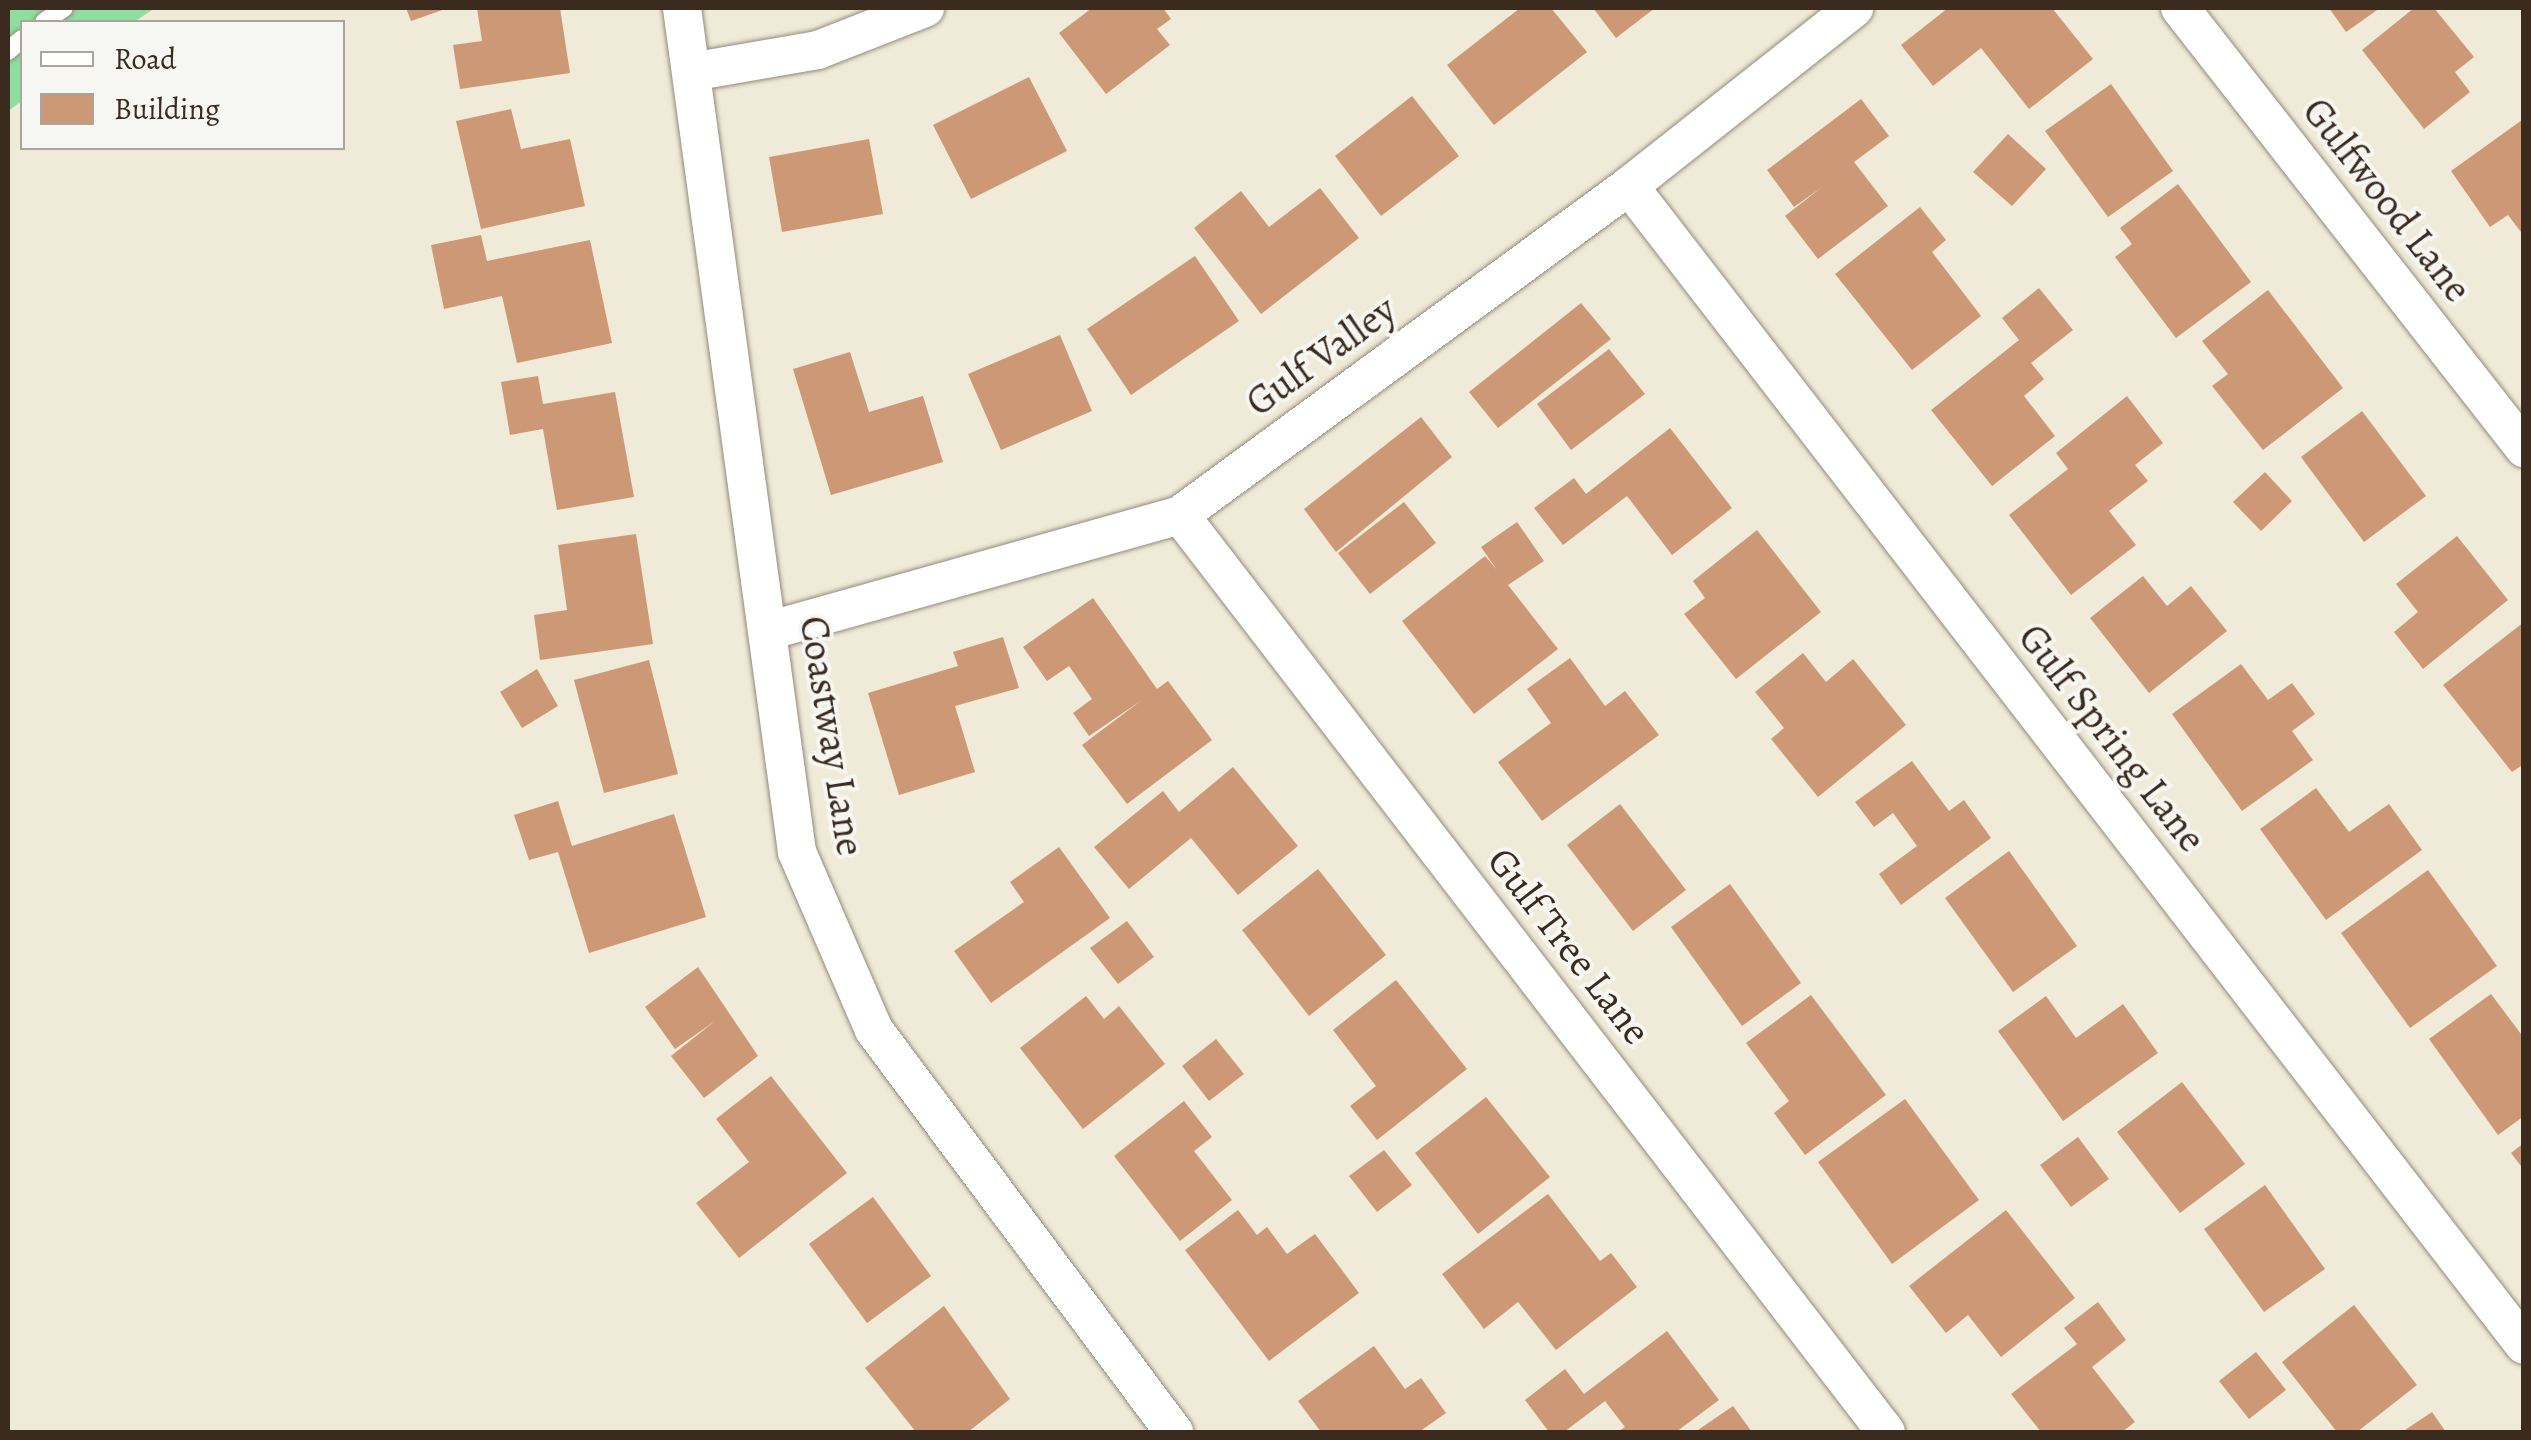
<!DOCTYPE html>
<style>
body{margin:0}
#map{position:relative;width:2531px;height:1440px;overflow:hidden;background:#efebd8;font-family:Alegreya,serif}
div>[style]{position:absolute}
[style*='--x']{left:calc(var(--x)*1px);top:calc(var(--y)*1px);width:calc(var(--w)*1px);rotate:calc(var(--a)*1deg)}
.green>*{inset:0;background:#8ddfa0}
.building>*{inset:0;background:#cd9875}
.roads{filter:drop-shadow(0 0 2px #958a7b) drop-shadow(0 0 2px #958a7b)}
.service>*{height:18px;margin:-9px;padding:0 9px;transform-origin:9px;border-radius:9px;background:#fff}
.minor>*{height:38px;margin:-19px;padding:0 19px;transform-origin:19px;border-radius:19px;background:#fff}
span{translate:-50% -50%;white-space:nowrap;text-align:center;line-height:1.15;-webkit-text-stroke:8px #f6f6f2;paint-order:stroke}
.street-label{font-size:40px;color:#3b2a1e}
.frame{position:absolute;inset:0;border:10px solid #3b2a1e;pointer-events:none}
.legend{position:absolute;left:20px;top:20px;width:325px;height:130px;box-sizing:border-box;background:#f6f6f2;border:2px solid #aba49d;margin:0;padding:12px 18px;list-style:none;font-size:30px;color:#3b2a1e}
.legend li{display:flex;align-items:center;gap:20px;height:50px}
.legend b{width:50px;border:2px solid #aba49d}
</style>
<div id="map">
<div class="green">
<i style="clip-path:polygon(8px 8px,155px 8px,134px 22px,22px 22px,22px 101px,8px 111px)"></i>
</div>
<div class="building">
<i style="clip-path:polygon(406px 8px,448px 8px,411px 21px)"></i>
<i style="clip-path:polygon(477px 8px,560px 8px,570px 73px,460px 89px,453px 45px,482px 41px)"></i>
<i style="clip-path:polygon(1092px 8px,1163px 8px,1171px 19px,1157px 29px,1170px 45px,1106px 94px,1059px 33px)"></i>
<i style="clip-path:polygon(1520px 8px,1551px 8px,1587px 52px,1494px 125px,1447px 65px)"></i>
<i style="clip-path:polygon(1593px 8px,1655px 8px,1616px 38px)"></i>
<i style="clip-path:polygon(1948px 8px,2052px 8px,2093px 59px,2029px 109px,1981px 48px,1933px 86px,1901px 45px)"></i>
<i style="clip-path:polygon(2329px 8px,2380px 8px,2346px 32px)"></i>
<i style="clip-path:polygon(2414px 8px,2434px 8px,2474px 57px,2455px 72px,2470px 92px,2424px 129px,2362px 50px)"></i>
<i style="clip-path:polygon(1029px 77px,1067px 151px,971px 199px,933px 125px)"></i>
<i style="clip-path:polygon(2111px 84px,2173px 171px,2108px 217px,2045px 131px)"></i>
<i style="clip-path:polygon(1412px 96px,1459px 156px,1381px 216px,1335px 156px)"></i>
<i style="clip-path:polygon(1861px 99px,1889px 136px,1854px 162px,1888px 206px,1818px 259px,1785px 216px,1822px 187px,1794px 207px,1767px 170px)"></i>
<i style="clip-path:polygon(511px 109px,521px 149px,570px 139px,585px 206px,481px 229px,456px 121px)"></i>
<i style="clip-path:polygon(2522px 120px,2524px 123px,2524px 236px,2508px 215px,2490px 227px,2451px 171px)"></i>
<i style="clip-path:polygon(2008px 134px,2046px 169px,2012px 206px,1973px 172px)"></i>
<i style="clip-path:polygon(869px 139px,883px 214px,782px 232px,769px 157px)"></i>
<i style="clip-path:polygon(2178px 184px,2251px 282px,2176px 338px,2115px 257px,2132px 244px,2120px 228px)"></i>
<i style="clip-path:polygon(1320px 188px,1359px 238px,1261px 314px,1194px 228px,1241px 191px,1269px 227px)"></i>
<i style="clip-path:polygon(1920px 207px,1946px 240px,1932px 252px,1981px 316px,1912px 370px,1835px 274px)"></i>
<i style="clip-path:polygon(481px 235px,487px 261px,590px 240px,612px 343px,517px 363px,502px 296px,444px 309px,431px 245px)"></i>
<i style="clip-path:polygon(1195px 256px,1239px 321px,1131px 395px,1087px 329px)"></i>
<i style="clip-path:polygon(2039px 288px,2073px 330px,2031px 363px,2044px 379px,2024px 396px,2055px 436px,1992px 486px,1931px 410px,2019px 340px,2002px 318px)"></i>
<i style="clip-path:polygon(2268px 290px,2343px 388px,2263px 450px,2212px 386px,2228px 374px,2202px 341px)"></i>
<i style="clip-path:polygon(1581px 303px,1611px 339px,1498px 428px,1469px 392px)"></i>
<i style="clip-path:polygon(1060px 335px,1092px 411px,1001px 450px,968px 374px)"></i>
<i style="clip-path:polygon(1609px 349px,1645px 394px,1571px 450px,1537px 404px)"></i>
<i style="clip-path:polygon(850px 352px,869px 412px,923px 396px,943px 462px,831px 495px,793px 369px)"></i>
<i style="clip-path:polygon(538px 376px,543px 404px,615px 392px,634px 497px,557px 510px,543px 429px,510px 435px,501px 382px)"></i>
<i style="clip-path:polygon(2127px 396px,2163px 443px,2135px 465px,2148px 481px,2109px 511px,2136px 545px,2071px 595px,2009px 515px,2068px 469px,2056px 453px)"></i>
<i style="clip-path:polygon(2362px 411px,2426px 496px,2364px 542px,2301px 457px)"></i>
<i style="clip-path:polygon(1421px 417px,1452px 457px,1336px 552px,1304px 509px)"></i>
<i style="clip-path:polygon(1670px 428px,1732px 508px,1672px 555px,1627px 496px,1563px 545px,1534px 508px,1574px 478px,1586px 494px)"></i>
<i style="clip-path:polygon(2265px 472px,2292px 501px,2261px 531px,2233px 502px)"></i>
<i style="clip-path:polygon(1404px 502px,1436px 543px,1370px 594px,1338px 553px)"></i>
<i style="clip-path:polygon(1517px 522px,1544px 561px,1508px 585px,1558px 649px,1474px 714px,1402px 621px,1485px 556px,1497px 570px,1481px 547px)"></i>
<i style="clip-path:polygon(1757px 530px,1821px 612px,1736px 679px,1684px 614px,1705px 598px,1693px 581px)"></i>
<i style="clip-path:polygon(636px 534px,653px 644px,540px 660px,534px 615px,567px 610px,558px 545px)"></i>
<i style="clip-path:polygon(2457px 536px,2508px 600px,2423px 669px,2394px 632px,2418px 612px,2396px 584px)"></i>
<i style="clip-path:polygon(2143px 576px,2167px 606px,2191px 586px,2227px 631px,2149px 693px,2090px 618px)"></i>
<i style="clip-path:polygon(1093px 598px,1157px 689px,1168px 681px,1212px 740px,1127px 804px,1082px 745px,1142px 700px,1089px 736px,1073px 713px,1092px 699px,1069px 666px,1047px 681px,1023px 647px)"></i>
<i style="clip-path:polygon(2524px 622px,2524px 764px,2512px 772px,2443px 685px)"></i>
<i style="clip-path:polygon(1003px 637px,1019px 688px,955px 706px,975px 772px,899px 795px,868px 693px,958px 666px,953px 652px)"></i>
<i style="clip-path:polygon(1803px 653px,1826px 682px,1853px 659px,1906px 725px,1818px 797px,1771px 739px,1784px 728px,1755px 692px)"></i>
<i style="clip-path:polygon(1570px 658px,1605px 706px,1625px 691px,1659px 735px,1542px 821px,1498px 762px,1551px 723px,1527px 689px)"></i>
<i style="clip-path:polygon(649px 660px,678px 774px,604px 793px,574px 680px)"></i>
<i style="clip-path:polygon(2241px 664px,2268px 700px,2292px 683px,2315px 714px,2292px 731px,2313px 760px,2242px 811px,2172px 714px)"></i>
<i style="clip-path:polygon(537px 669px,558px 706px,522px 728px,500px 692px)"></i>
<i style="clip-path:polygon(1912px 761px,1949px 811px,1964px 800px,1991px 838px,1901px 905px,1879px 874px,1917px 846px,1893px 813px,1874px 827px,1855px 802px)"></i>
<i style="clip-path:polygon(1233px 767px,1298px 846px,1238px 895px,1191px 838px,1129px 889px,1094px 847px,1163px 791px,1179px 812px)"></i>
<i style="clip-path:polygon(2316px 788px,2349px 832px,2389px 804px,2422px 850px,2326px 920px,2260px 829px)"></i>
<i style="clip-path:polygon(558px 801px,572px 846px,674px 814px,706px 917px,589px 953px,558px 852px,529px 860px,514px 815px)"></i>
<i style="clip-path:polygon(1620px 804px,1686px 890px,1633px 931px,1567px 845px)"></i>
<i style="clip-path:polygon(1059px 847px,1110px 918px,991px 1003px,954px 951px,1024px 902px,1010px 882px)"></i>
<i style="clip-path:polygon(2009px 851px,2077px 946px,2013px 992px,1945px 898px)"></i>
<i style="clip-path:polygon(1318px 869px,1386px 955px,1309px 1016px,1242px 930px)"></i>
<i style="clip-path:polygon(2428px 870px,2497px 966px,2410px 1028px,2341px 933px)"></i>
<i style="clip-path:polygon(1730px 884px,1801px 983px,1742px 1026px,1671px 927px)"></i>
<i style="clip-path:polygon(1127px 921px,1154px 957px,1118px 984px,1090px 948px)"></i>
<i style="clip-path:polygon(698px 967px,758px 1056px,704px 1098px,671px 1056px,715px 1021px,675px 1049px,645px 1007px)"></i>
<i style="clip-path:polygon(1396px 980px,1467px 1069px,1377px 1140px,1350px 1106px,1376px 1086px,1333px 1030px)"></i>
<i style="clip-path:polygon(2491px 994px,2524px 1038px,2524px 1116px,2498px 1135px,2429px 1039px)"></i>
<i style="clip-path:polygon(1811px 995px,1886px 1095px,1805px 1155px,1774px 1113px,1789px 1101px,1746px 1043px)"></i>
<i style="clip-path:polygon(1086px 996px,1104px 1019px,1119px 1006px,1165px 1064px,1083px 1129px,1020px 1048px)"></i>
<i style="clip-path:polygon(2046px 996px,2076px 1038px,2123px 1004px,2158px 1053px,2063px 1121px,1998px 1031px)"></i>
<i style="clip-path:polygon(1216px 1039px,1244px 1074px,1209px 1101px,1182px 1066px)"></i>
<i style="clip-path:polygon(771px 1076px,847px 1173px,739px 1258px,696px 1203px,749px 1162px,716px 1119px)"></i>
<i style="clip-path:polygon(2182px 1082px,2245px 1164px,2180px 1213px,2117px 1132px)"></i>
<i style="clip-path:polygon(1486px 1097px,1550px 1177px,1478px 1234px,1415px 1153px)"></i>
<i style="clip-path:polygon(1905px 1099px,1979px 1200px,1892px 1264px,1818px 1162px)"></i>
<i style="clip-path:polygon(1184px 1101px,1212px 1137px,1194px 1151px,1232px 1200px,1180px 1241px,1114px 1156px)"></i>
<i style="clip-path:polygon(2078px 1137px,2109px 1179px,2071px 1207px,2040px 1165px)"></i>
<i style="clip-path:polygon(2524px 1143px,2524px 1170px,2511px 1153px)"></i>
<i style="clip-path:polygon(1384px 1150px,1412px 1185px,1377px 1212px,1349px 1176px)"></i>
<i style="clip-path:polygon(2265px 1185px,2325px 1269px,2264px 1312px,2204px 1229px)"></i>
<i style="clip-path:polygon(1548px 1194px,1600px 1261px,1611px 1253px,1637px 1287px,1556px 1350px,1518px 1302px,1484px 1329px,1442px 1274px)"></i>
<i style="clip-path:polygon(873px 1197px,931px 1276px,867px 1323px,809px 1244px)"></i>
<i style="clip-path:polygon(1238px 1210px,1257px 1235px,1267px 1227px,1287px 1254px,1315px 1234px,1359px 1293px,1269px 1361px,1185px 1250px)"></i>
<i style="clip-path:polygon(2006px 1210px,2075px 1298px,2001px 1357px,1968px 1315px,1946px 1333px,1909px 1286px)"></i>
<i style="clip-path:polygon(2098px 1302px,2126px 1340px,2092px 1367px,2135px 1422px,2122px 1432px,2041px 1432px,2011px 1394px,2077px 1344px,2064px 1328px)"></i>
<i style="clip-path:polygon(2354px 1305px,2417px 1385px,2357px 1432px,2337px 1432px,2282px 1362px)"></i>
<i style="clip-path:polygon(944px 1306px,1010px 1399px,968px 1432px,916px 1432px,865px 1368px)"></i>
<i style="clip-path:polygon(1667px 1331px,1719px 1400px,1676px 1432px,1618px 1432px,1625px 1427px,1605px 1401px,1564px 1432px,1549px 1432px,1525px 1400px,1565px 1369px,1584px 1394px)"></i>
<i style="clip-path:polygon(1374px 1346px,1405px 1389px,1421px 1378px,1446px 1413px,1419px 1432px,1321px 1432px,1298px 1401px)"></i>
<i style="clip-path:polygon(2256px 1352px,2286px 1390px,2249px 1419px,2219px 1381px)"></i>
<i style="clip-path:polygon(1733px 1406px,1752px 1432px,1695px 1432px)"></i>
<i style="clip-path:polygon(2432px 1412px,2446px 1432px,2402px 1432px)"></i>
</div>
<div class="roads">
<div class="service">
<i style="--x:44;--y:22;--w:24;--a:-35"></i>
<i style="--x:8;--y:51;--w:18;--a:-41"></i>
</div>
<div class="minor">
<i style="--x:682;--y:8;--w:852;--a:82.24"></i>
<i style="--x:797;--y:852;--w:194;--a:66.6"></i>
<i style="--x:874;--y:1030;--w:502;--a:53.27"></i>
<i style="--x:2180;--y:8;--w:559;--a:51.98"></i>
<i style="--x:691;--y:72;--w:129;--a:-9.8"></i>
<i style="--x:818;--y:50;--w:115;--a:-21.4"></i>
<i style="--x:1629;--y:186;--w:1464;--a:52.32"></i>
<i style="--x:1180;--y:515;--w:1157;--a:52.41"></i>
<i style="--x:768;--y:631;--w:428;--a:-15.7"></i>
<i style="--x:1180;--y:515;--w:557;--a:-36.23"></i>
<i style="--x:1629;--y:186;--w:287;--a:-38.3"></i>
</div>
</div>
<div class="street-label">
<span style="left:2387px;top:200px;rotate:52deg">Gulfwood Lane</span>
<span style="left:1321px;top:356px;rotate:-36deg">Gulf Valley</span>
<span style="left:832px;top:736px;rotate:81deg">Coastway Lane</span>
<span style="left:2112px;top:738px;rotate:52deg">Gulf Spring Lane</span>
<span style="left:1569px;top:946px;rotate:52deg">Gulf Tree Lane</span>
</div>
<div class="frame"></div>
<ul class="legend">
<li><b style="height:12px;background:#fff"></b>Road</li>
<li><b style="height:28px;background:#cd9875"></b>Building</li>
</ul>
</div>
